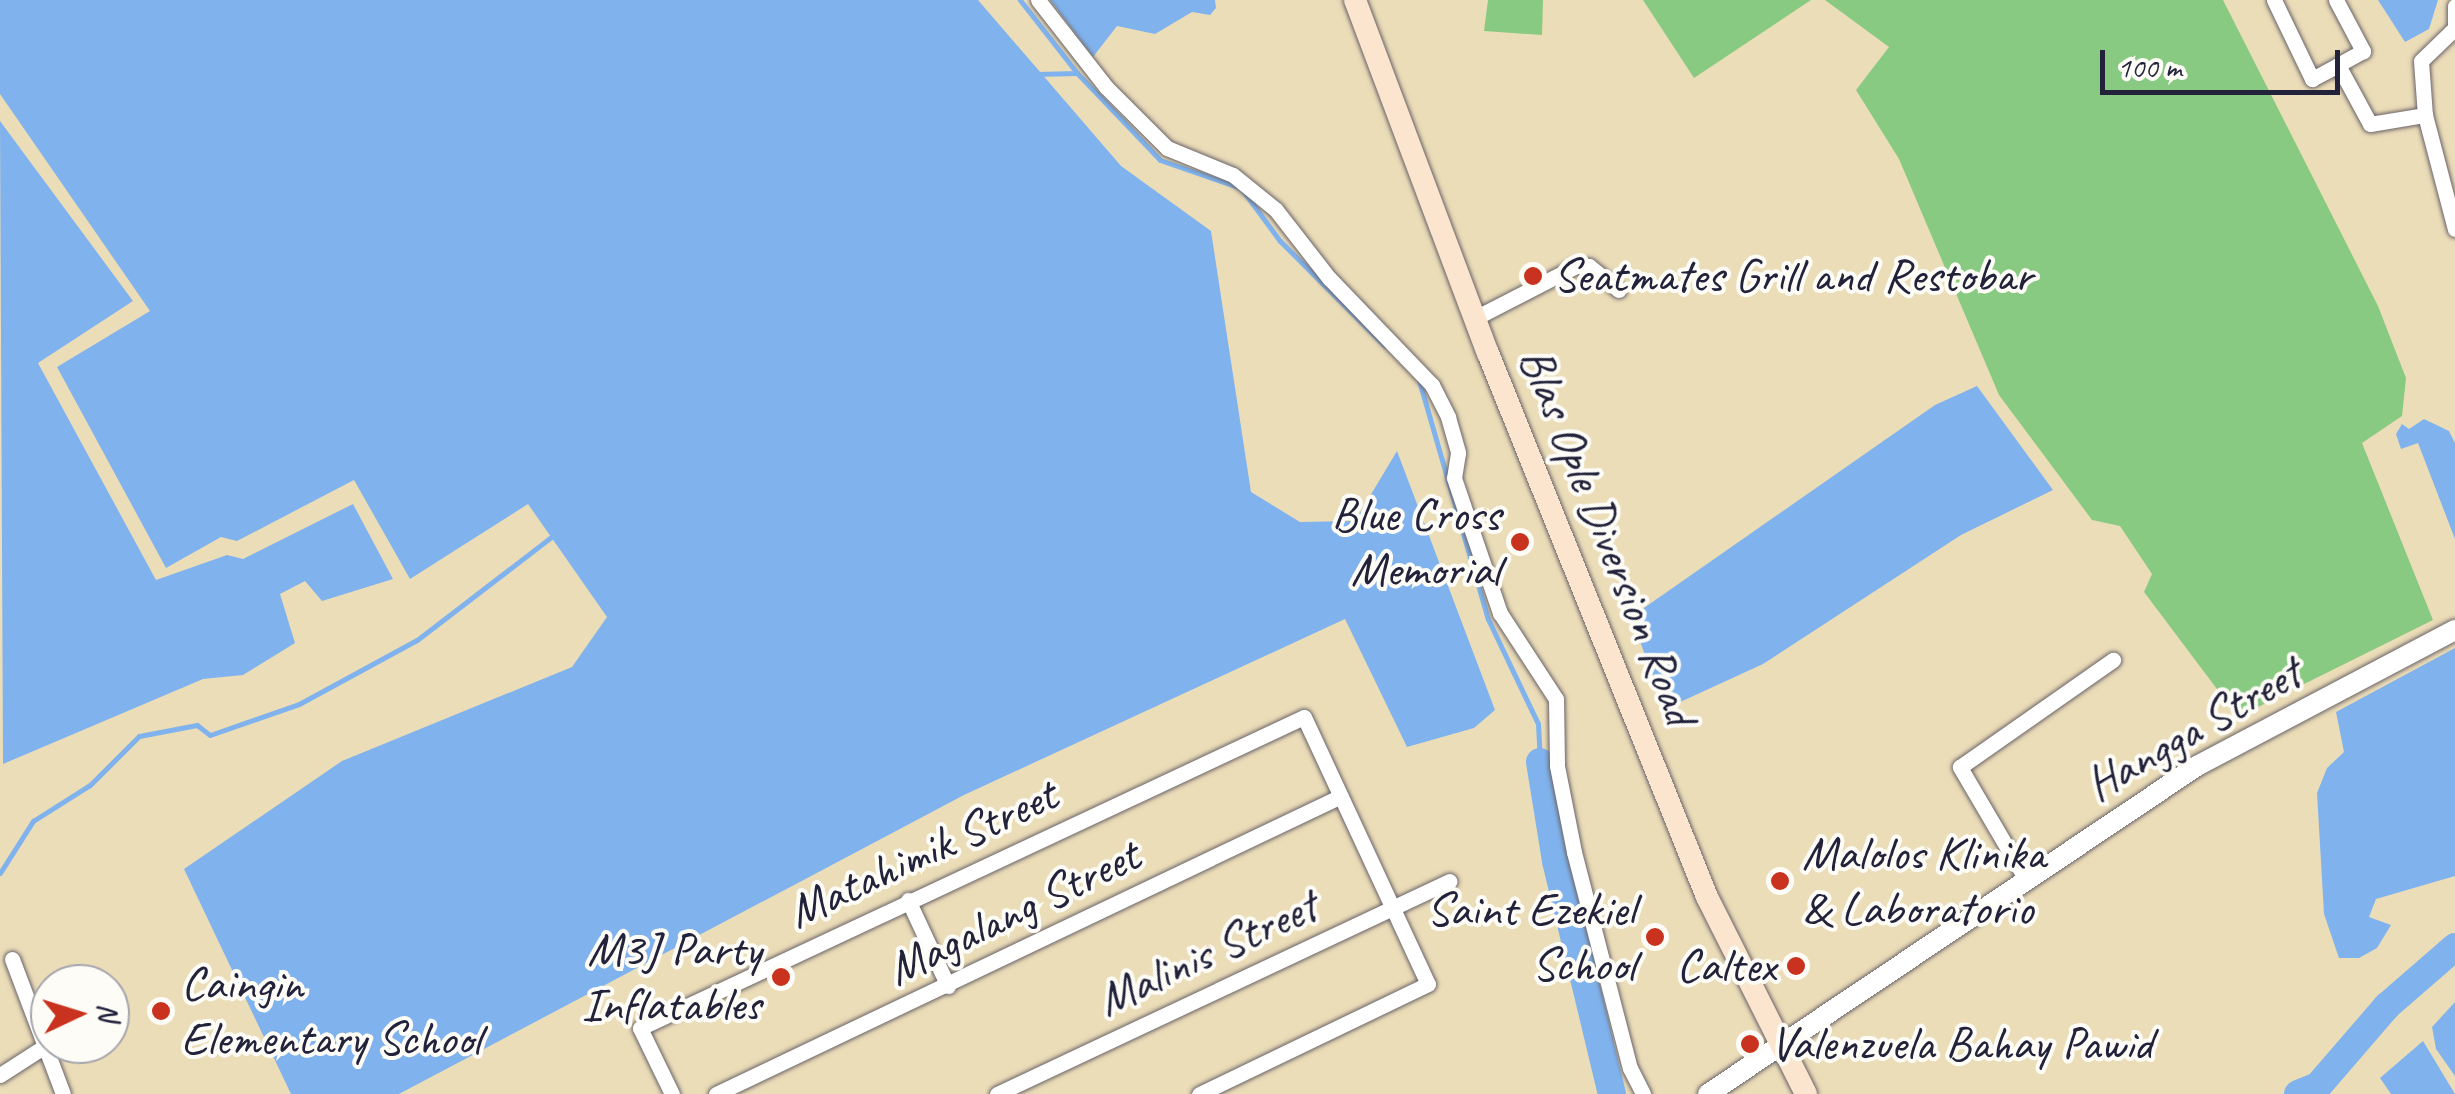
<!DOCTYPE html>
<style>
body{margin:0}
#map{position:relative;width:2455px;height:1094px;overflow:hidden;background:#ecddb9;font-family:Caveat,sans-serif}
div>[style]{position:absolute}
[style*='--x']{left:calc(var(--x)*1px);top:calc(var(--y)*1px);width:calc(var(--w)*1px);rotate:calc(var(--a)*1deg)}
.green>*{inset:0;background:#88ca82}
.water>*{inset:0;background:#80b3ed}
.stream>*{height:5px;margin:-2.5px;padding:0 2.5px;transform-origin:2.5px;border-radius:2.5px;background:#80b3ed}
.river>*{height:28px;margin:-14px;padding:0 14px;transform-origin:14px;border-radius:14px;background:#80b3ed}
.roads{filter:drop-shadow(0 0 2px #696367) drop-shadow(0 0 2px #696367)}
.minor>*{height:15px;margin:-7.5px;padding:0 7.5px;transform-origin:7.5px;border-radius:7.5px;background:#fff}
.tertiary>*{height:20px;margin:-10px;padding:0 10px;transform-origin:10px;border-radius:10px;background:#fff}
.secondary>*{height:22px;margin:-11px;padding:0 11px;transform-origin:11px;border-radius:11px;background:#fbe5cf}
.dots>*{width:28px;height:28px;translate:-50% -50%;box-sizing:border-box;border:5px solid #fdfcf7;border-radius:50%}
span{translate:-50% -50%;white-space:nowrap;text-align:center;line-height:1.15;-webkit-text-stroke:8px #fdfcf7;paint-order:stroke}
.poi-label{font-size:48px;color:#22223b}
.left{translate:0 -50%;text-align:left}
.right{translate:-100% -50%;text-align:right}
.street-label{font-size:48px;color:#22223b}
.north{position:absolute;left:30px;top:964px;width:100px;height:100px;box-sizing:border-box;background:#fdfcf7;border:2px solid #a5a5ac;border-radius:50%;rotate:86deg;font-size:28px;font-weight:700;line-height:40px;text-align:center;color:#22223b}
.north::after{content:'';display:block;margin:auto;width:35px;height:45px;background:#c8321e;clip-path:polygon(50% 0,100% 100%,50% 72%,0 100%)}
.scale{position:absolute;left:2100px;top:50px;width:240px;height:45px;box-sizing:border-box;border:5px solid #22223b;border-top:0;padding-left:12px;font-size:30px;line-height:35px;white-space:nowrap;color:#22223b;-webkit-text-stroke:8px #fdfcf7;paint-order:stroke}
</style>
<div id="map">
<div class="green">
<i style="clip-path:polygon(1488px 0,1543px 0,1542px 35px,1484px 31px)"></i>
<i style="clip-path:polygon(1643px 0,1811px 0,1694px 78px)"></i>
<i style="clip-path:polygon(1825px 0,2223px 0,2378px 306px,2406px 378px,2402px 416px,2362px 443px,2433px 620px,2238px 717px,2144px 592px,2152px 574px,2120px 526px,2092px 520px,1999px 395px,1899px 159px,1856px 90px,1889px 47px)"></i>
</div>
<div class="water">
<i style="clip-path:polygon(0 0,978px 0,1121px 166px,1211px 231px,1251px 492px,1300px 522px,1355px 521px,1397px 451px,1495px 710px,1474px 728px,1407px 747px,1345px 619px,964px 795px,399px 1094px,291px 1094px,184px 869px,342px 761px,572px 667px,607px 617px,528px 504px,410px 579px,354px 480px,237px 541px,221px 537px,166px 568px,57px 367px,150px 311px,0 94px)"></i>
<i style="clip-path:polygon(1050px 0,1215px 0,1216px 8px,1210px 15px,1192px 12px,1155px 34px,1117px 26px,1093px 57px)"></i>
<i style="clip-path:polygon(2378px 0,2438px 0,2429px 29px,2405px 42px)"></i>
<i style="clip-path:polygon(0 121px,133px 301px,38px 363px,156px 580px,227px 555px,243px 559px,353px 504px,393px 579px,322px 601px,305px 581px,280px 594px,295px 643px,243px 675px,203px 679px,3px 764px)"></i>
<i style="clip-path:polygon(1977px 386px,2053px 490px,1961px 535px,1763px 664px,1665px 709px,1631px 617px,1935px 405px)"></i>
<i style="clip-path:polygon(2424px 419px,2449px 431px,2455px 443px,2455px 539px,2418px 443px,2401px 449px,2396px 434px,2402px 424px,2409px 429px)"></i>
<i style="clip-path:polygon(2455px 648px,2455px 876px,2376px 899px,2369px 917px,2391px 925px,2377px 948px,2359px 958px,2339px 958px,2324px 914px,2317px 793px,2327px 768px,2344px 752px,2336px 712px)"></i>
<i style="clip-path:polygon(2455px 1002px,2455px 1076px,2436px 1049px,2432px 1027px)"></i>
<i style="clip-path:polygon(2423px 1041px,2455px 1094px,2391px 1094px,2380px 1078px)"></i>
</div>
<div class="stream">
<i style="--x:1020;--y:0;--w:93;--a:52"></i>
<i style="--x:1077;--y:73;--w:120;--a:46.3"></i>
<i style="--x:1160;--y:160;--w:86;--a:19.1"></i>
<i style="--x:1241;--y:188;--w:66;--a:53.7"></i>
<i style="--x:1280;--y:241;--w:148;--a:45"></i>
<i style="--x:1036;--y:74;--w:41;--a:-1.4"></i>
<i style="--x:1418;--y:377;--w:252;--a:73.9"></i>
<i style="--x:1488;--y:619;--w:116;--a:64.5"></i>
<i style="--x:1538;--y:724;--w:38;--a:87"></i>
<i style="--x:0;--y:873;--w:62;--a:-57.6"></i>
<i style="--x:33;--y:821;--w:67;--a:-32.3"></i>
<i style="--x:90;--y:785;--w:69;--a:-45"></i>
<i style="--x:139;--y:736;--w:59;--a:-10.7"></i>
<i style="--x:197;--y:725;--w:16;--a:38"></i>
<i style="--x:210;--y:735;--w:94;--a:-19.2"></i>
<i style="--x:299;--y:704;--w:134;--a:-28.5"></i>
<i style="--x:417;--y:640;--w:174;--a:-37.5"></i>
</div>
<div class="river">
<i style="--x:1540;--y:762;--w:100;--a:80.8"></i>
<i style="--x:1556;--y:861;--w:240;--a:76.5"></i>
<i style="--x:2298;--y:1094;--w:22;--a:-22"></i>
<i style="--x:2318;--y:1086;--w:106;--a:-49.2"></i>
<i style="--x:2387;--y:1006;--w:90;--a:-40.9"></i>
</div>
<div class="roads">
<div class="minor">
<i style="--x:1038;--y:0;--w:110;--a:52"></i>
<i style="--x:1106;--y:87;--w:86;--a:45"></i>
<i style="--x:1167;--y:148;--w:71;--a:22.2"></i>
<i style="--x:1233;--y:175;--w:55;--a:39.1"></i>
<i style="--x:1276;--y:210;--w:86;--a:52.1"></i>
<i style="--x:1329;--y:278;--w:149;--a:46.1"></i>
<i style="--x:1432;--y:385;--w:36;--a:63"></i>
<i style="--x:1448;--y:417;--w:37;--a:74"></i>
<i style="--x:1458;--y:453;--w:25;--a:99"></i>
<i style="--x:1454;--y:478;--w:143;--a:71.2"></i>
<i style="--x:1500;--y:613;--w:103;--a:56.9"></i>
<i style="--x:1556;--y:699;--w:67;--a:89.1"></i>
<i style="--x:1557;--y:766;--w:88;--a:78.8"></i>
<i style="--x:1574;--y:852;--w:223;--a:75.5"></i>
<i style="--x:1630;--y:1068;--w:29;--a:63"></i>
<i style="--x:2274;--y:0;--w:88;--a:64.3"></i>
<i style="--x:2312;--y:79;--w:30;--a:-28"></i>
<i style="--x:2338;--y:65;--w:67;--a:61.5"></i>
<i style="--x:2370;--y:124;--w:56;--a:-9.3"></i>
<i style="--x:2336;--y:0;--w:58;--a:62.1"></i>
<i style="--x:2363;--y:51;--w:29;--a:151"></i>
<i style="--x:2455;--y:6;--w:20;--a:90"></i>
<i style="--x:2455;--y:28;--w:47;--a:135.9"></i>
<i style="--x:2421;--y:61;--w:54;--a:85.8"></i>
<i style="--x:2425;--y:115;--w:118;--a:75.3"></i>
<i style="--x:1475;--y:318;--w:114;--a:-27.2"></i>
<i style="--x:1576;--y:266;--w:13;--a:0"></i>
<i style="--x:1589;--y:266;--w:38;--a:39"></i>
<i style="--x:2025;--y:878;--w:129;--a:-120.4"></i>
<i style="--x:1960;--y:767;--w:187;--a:-35"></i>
<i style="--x:908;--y:900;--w:95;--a:65.1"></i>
<i style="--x:12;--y:959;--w:144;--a:69.3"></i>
<i style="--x:0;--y:1075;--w:54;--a:-32.8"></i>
<i style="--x:672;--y:1094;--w:73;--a:-115.9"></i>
<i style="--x:640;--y:1028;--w:733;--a:-25.1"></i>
<i style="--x:1304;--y:717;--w:294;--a:65.1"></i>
<i style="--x:1428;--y:984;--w:254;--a:154.3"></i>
<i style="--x:716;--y:1094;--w:692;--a:-25.49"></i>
<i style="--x:997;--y:1094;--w:500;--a:-25.2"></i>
</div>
<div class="tertiary">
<i style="--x:1708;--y:1094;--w:589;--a:-33.85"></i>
<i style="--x:2197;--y:766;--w:292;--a:-27.8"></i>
</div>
<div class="secondary">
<i style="--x:1355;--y:0;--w:377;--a:69.4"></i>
<i style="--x:1488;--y:353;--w:586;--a:68.07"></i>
<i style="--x:1707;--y:897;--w:220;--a:63.3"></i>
</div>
</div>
<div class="dots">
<i style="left:1533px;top:276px;background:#c8321e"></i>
<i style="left:1520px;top:542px;background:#c8321e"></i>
<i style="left:1780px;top:881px;background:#c8321e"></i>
<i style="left:1655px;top:937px;background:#c8321e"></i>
<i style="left:1796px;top:966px;background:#c8321e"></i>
<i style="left:781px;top:977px;background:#c8321e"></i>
<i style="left:161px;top:1011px;background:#c8321e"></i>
<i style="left:1750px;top:1044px;background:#c8321e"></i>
</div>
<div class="poi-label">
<span class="left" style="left:1553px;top:276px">Seatmates Grill and Restobar</span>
<span class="right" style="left:1500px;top:542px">Blue Cross<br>Memorial</span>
<span class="left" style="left:1802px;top:881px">Malolos Klinika<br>&amp; Laboratorio</span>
<span class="right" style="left:1635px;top:937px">Saint Ezekiel<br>School</span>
<span class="right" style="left:761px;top:977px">M3J Party<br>Inflatables</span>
<span class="right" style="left:1776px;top:966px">Caltex</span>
<span class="left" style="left:181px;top:1011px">Caingin<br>Elementary School</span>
<span class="left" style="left:1770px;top:1044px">Valenzuela Bahay Pawid</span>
</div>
<div class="street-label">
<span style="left:1608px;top:536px;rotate:68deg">Blas Ople Diversion Road</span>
<span style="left:2193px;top:729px;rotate:-30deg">Hangga Street</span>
<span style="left:922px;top:853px;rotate:-25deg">Matahimik Street</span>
<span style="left:1013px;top:912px;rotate:-26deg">Magalang Street</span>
<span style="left:1207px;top:953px;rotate:-25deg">Malinis Street</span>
</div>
<div class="north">N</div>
<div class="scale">100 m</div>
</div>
